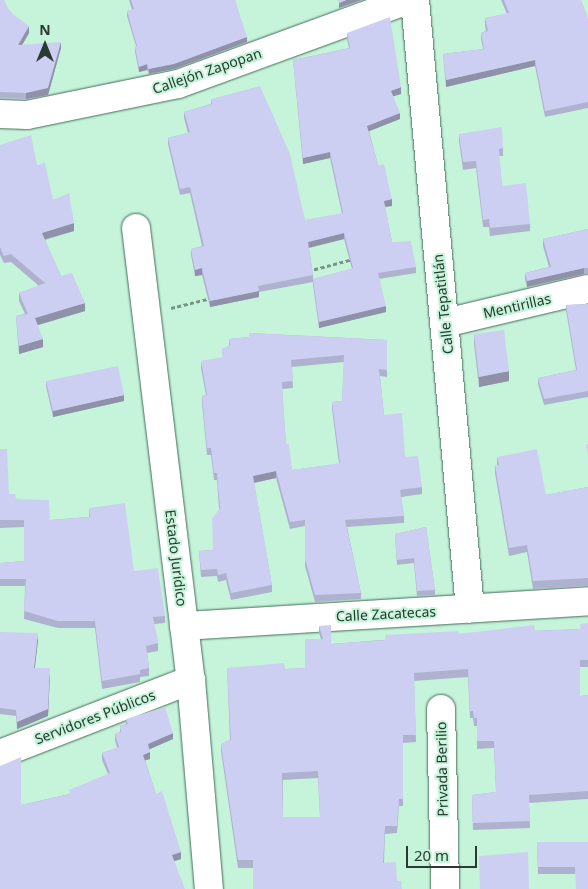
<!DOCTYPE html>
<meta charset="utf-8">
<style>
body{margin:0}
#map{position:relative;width:588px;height:889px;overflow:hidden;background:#c6f4db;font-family:"Noto Sans",sans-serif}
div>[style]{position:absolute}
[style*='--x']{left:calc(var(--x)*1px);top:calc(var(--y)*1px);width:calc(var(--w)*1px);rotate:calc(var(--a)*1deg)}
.path>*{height:3px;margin-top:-1.5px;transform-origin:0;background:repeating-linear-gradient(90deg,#769685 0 4px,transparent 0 6.5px)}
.roads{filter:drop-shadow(0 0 1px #426c57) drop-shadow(0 0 1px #426c57)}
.minor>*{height:28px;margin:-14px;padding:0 14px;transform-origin:14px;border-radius:14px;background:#fff}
.wall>*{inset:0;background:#afb2cf}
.shaded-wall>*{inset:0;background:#8f91a9}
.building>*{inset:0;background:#cccff1}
span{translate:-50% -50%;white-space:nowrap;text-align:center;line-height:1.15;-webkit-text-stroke:4px #c6f4db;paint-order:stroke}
.street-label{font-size:14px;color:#283a31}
.north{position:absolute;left:20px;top:20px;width:50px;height:50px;-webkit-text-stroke:4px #c6f4db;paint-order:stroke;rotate:0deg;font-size:14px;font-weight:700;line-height:20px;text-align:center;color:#283a31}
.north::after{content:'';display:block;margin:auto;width:18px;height:22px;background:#283a31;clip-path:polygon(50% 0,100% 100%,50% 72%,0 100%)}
.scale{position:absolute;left:406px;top:846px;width:71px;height:22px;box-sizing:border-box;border:2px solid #283a31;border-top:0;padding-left:6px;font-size:15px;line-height:18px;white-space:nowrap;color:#283a31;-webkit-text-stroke:4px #c6f4db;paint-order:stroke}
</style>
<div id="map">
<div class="path">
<i style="--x:308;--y:271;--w:47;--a:-14.9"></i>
<i style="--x:171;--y:308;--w:41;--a:-14"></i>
</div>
<div class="roads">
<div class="minor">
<i style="--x:415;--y:0;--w:611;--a:84.84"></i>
<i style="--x:0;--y:114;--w:27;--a:2"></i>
<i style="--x:27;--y:115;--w:154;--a:-11.6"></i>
<i style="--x:178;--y:84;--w:245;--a:-20.1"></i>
<i style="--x:136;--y:228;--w:455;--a:83.1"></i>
<i style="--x:191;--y:680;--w:210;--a:85.1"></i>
<i style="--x:445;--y:323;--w:147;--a:-13.4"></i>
<i style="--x:184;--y:626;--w:405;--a:-3.5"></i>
<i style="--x:441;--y:709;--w:180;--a:88.7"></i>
<i style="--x:0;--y:754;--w:205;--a:-21.2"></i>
</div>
</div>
<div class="wall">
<i style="clip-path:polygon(0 0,29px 33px,22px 45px,61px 48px,48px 95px,26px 99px,0 98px)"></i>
<i style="clip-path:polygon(129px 0,235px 0,247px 42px,174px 69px,149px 74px,147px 70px,139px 72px,135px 52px,135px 47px,136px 46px,127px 16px,127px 11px,132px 10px)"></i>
<i style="clip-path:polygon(501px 0,581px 0,588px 20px,588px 108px,545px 117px,535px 66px,446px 87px,443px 54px,483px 49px,481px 39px,481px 33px,486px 31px,485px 25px,485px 18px,507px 14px)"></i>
<i style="clip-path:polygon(347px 33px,401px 94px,393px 96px,400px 119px,369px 131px,378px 165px,392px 206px,385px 207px,392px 242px,416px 267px,416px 273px,379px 279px,386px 312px,319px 328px,313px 285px,313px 279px,352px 269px,344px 239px,309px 248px,313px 275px,313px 282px,259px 292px,259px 297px,210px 307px,202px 275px,195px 276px,191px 255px,191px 249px,202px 246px,190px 193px,180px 195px,168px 144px,168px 138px,188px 133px,184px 118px,184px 112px,211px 104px,211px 99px,305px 220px,342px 214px,330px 158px,303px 164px,293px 60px,349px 48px,347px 39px)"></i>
<i style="clip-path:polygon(459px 134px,503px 148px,503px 156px,499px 156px,502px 186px,530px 224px,530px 231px,490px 236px,489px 227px,483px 227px,476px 168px,463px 170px,459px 141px)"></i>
<i style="clip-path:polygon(0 145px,37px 165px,53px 200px,74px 231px,45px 240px,61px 276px,85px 311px,37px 325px,43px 347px,19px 354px,16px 316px,25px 314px,19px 301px,19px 293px,39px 286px,11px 262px,4px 263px,0 255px)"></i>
<i style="clip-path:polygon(588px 229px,588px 274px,584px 274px,527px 287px,525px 279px,525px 273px,549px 267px,543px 246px,543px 239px)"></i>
<i style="clip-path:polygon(588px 304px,588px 397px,544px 405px,538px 384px,538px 378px,576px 370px,566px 310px,566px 305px)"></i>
<i style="clip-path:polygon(evenodd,249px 333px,387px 340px,387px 377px,380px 376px,384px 415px,405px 457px,422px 487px,422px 494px,401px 497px,404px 516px,404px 523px,347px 527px,361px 593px,361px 599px,315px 602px,305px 566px,305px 526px,290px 529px,276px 478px,254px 483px,272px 585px,272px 592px,231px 600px,226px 580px,218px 582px,217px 576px,201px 577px,199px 551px,213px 550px,219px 509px,217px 480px,214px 480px,211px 455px,207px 455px,202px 403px,202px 396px,206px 395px,201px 368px,201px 361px,223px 358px,222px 349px,229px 346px,229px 339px,249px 337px,249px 333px,344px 362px,342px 401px,332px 402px,332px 409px,339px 464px,292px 470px,286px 444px,282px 389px,293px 388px,292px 367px,344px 362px)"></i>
<i style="clip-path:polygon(474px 334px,509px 381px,479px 387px,474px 344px)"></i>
<i style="clip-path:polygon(46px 381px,124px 401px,53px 417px,46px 386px)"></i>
<i style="clip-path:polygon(0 449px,9px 494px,50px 520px,89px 517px,89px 508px,134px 571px,165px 616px,165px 623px,154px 624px,158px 643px,158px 651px,147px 653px,149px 668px,149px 676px,140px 677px,140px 682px,102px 689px,95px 628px,58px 628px,24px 619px,25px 586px,0 586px,0 563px,24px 561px,24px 527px,0 528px)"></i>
<i style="clip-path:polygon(497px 457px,546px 495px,588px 487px,588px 586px,533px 589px,527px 552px,509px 556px,495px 473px,495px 465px,497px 465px)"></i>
<i style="clip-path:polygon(426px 527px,435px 590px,435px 595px,417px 596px,414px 563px,397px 565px,395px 534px)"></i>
<i style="clip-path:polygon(evenodd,588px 623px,588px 667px,580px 667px,580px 696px,588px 695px,588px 799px,529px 803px,530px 828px,473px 830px,472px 795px,496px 792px,494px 748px,477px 749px,477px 726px,474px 726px,473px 718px,470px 718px,468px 677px,414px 681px,416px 742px,403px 743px,403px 806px,399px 806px,397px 833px,385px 834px,384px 863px,402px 889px,253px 868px,238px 868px,221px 751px,221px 744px,230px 740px,227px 668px,285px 669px,305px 668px,321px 639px,319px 633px,319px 626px,331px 644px,459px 634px,580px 629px,588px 623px,318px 778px,320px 817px,283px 817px,283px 780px,318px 778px)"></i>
<i style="clip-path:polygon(0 632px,38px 640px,35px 668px,50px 675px,48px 716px,17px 729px,16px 716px,0 714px)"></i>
<i style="clip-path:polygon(126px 719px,173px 739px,149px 749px,150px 759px,145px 760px,156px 794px,181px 859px,174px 861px,21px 805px,69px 794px,108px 774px,102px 760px,102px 753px,117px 748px,115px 740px,115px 734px,120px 732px,120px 726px,126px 724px)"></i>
<i style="clip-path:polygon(537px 842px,588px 842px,575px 874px,538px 874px)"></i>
</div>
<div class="shaded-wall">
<i style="clip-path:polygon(346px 0,362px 0,339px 8px,339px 3px)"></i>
<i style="clip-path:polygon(29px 26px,29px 33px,18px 52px,18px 45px)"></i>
<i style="clip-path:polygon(247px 37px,247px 42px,174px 69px,149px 74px,149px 69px)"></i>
<i style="clip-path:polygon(61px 42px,61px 48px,48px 95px,26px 99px,26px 93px)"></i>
<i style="clip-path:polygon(535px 60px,535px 66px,446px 87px,446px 80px)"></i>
<i style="clip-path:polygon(147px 64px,147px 70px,139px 72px,139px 67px)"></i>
<i style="clip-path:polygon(401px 87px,401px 94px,391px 97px,391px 91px)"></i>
<i style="clip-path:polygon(400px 113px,400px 119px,367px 132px,367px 126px)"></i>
<i style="clip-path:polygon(330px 152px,330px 158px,303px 164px,303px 158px)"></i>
<i style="clip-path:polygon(392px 199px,392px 206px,384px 207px,384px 201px)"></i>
<i style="clip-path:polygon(74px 223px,74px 231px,42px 240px,42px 233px)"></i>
<i style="clip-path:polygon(344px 233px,344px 239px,308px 248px,308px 242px)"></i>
<i style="clip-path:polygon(202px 268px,202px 275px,195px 276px,195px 270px)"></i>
<i style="clip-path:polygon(584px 268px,584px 274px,527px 287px,527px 281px)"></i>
<i style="clip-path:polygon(259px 291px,259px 297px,210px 307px,210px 301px)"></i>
<i style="clip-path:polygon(85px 303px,85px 311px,35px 326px,35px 318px)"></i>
<i style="clip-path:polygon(386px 306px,386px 312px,319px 328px,319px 322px)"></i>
<i style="clip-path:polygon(43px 339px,43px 347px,19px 354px,19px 346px)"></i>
<i style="clip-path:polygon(509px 371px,509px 381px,479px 387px,479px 377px)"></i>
<i style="clip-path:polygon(124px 395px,124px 401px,53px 417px,53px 411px)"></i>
<i style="clip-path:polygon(276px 471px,276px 478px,253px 483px,253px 476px)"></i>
<i style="clip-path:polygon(38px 633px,38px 640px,34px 674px,34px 668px)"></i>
<i style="clip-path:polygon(50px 675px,48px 716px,17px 729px,17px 722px)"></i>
<i style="clip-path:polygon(173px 733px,173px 739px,148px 750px,148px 744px)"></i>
<i style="clip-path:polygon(150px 752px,150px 759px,143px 761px,143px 755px)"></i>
<i style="clip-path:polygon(181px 852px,181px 859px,172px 862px,172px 855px)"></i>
</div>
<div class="building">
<i style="clip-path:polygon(0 0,4px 0,10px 12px,29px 26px,18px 45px,61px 42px,48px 88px,26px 93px,0 92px)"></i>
<i style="clip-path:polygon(131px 0,235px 0,247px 37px,174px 64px,149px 69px,147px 64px,139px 67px,135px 47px,137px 46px,127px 11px,134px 9px)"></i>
<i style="clip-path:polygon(338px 0,346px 0,339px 3px)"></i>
<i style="clip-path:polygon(504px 0,581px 0,588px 20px,588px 102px,545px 111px,535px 60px,446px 80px,443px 54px,484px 49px,481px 33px,488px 31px,485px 18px,509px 13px)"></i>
<i style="clip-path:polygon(390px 17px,401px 87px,391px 91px,400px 113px,367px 126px,378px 165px,384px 164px,392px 199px,384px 201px,392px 242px,411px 241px,416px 267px,378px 273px,386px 306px,319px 322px,313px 279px,353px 268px,344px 233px,308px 242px,313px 275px,258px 286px,259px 291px,210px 301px,202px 268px,195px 270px,191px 249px,204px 246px,190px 187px,180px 189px,168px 138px,190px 132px,184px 112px,212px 104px,211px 99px,260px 86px,290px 154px,305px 220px,343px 213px,330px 152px,303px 158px,293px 60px,350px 48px,347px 33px)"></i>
<i style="clip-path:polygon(502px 127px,503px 148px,499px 149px,502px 186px,526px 183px,530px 224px,490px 228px,489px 219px,483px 220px,476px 161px,463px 162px,459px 134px)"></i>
<i style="clip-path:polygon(31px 135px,37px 165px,45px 163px,53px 200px,69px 193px,74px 223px,42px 233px,61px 276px,72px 273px,85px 303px,35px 318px,43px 339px,19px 346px,16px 316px,28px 314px,19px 293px,45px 283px,11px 254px,4px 256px,0 247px,0 145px)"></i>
<i style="clip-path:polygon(588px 229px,588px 268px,584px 268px,527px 281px,525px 273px,551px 267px,543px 239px)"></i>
<i style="clip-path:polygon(588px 304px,588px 391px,544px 399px,538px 378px,577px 370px,566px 305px)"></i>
<i style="clip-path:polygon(504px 330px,509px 371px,479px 377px,474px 334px)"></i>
<i style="clip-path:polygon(evenodd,249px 333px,387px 340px,387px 370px,379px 369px,384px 415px,402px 413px,405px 457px,418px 456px,422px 487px,400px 490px,404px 516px,345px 520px,361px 593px,315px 595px,305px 559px,305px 520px,290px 522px,276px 471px,253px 476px,272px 585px,231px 593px,226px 573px,218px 575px,217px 569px,201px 570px,199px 551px,213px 550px,212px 519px,220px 508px,217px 473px,214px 473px,211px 448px,207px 448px,202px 396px,207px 395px,201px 361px,223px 357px,222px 349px,230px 345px,229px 339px,249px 337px,249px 333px,344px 355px,342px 401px,332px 402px,340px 463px,292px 470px,289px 444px,286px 444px,282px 382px,293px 381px,291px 360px,344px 355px)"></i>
<i style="clip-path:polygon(118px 366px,124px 395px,53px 411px,46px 381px)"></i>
<i style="clip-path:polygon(588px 444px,588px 455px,586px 445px)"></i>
<i style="clip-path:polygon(0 449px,7px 449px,9px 494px,15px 494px,16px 499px,49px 500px,50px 520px,90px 517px,89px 508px,125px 503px,134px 571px,158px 568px,165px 616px,153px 617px,158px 643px,146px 646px,149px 668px,140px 670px,140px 674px,102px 681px,95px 621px,58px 621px,24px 611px,26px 579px,0 579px,0 563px,24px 561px,24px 520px,0 520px)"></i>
<i style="clip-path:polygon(537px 449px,546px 495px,588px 487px,588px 578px,533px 581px,527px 545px,509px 548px,495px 465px,499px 465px,497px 457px)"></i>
<i style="clip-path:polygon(426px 527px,435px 590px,417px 591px,414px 558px,397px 560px,395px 534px)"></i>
<i style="clip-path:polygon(evenodd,588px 623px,588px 660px,580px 660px,580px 696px,588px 695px,588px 791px,529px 795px,530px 821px,473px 823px,472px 795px,496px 792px,494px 741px,477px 741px,477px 718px,474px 718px,473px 711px,470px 711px,468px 669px,414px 673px,416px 735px,403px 735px,403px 799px,399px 799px,397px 826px,385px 826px,383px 863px,396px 862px,397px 881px,401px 881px,402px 889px,253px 889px,253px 860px,238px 860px,221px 744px,231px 740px,227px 668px,284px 663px,285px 669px,305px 668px,305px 639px,323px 639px,319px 626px,331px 625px,331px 644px,386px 640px,385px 635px,458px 631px,459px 634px,534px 625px,535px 631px,581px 629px,580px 624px,588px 623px,318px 771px,320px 817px,283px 817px,282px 773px,318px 771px)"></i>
<i style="clip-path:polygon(0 632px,38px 633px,34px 668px,50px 668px,48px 709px,17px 722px,16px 710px,0 708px)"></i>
<i style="clip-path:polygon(165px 707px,173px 733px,148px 744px,150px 752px,143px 755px,156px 794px,162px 791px,181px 852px,172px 855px,185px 889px,0 889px,0 766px,21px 757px,21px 805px,70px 794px,69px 790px,110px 773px,102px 753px,119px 747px,115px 734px,121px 732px,120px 726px,128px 724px,126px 719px)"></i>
<i style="clip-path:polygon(537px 842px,588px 842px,588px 889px,576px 889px,575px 867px,538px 867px)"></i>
<i style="clip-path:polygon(528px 852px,529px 889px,480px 889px,479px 856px)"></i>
</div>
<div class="street-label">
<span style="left:207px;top:71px;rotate:-19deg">Callejón Zapopan</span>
<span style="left:443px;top:304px;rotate:-96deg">Calle Tepatitlán</span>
<span style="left:517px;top:306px;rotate:-13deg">Mentirillas</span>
<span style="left:176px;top:558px;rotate:83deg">Estado Jurídico</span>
<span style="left:386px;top:614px;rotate:-3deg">Calle Zacatecas</span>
<span style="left:95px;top:717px;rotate:-21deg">Servidores Públicos</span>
<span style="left:442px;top:769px;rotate:-91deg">Privada Berilio</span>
</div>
<div class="north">N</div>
<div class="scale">20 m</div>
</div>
